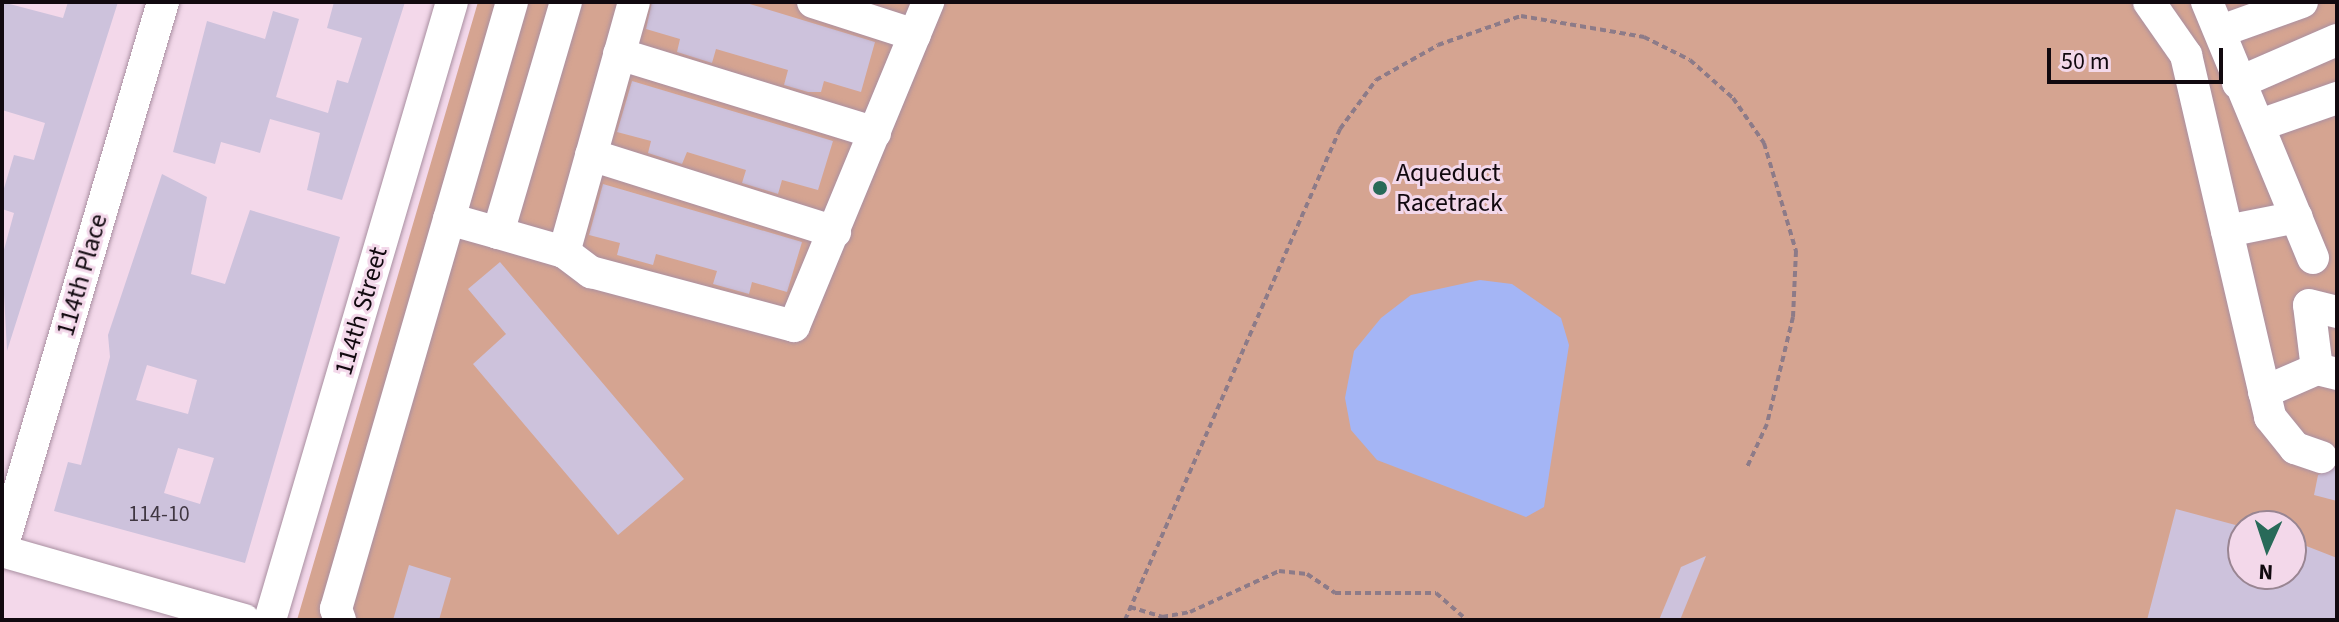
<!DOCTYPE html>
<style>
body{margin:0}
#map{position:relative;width:2339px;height:622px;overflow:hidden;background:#f3d8ea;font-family:"Source Sans 3",sans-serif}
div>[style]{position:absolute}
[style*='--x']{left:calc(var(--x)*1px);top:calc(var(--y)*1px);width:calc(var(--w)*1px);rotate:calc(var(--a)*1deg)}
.green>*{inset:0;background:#d5a491}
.water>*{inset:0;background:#a4b5f5}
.building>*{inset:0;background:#cdc2dc}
.path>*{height:4px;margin-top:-2px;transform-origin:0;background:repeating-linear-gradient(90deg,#8d7b88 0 6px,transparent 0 10px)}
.roads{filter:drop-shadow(0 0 2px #a98fa1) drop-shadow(0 0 2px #a98fa1)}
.minor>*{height:32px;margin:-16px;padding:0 16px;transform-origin:16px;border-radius:16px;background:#fff}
.dots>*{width:22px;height:22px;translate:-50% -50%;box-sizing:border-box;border:4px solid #f3d8ea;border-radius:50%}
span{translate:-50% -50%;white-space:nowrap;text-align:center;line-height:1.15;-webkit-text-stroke:6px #f3d8ea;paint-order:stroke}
.number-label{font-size:22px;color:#403742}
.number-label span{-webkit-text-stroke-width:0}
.poi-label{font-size:26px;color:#11090f}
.left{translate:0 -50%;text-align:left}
.street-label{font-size:26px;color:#11090f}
.frame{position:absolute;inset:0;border:4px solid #11090f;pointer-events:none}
.north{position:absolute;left:2227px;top:510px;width:80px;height:80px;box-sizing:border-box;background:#f3d8ea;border:2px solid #998592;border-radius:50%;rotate:183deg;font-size:22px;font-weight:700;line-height:32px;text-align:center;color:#11090f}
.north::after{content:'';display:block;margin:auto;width:28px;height:36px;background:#286a59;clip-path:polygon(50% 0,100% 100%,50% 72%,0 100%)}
.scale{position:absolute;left:2047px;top:48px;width:176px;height:36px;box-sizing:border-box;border:4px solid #11090f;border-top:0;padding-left:10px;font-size:24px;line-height:28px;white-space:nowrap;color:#11090f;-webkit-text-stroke:6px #f3d8ea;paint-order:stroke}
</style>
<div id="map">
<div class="green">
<i style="clip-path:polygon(evenodd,478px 2px,2337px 2px,2337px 620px,297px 620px,478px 2px,2243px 526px,2291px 526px,2291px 574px,2243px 574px,2243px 526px)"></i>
</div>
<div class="water">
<i style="clip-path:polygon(1480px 280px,1512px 284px,1561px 318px,1569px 345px,1544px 507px,1526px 517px,1377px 460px,1351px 430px,1345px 398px,1354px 351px,1381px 318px,1411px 295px)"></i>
</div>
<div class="building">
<i style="clip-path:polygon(2px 2px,63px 18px,68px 2px,118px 2px,7px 351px,2px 257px,14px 213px,2px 209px,2px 195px,14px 155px,34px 160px,45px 123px,2px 110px)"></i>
<i style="clip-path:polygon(334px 2px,405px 2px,342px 200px,307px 190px,320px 133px,270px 119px,260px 153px,221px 142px,215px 164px,173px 152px,207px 21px,265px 39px,273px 11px,299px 19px,276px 97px,328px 113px,337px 80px,348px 83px,362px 38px,327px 28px)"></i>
<i style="clip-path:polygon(652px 2px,743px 2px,875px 42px,861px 92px,824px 81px,821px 92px,808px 92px,784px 85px,788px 70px,716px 49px,712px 63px,677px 52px,680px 39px,646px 29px)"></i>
<i style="clip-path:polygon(632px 81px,833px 141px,818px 190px,782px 180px,778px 194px,742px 183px,746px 170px,687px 152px,682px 164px,648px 153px,651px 141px,617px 132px)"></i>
<i style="clip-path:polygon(evenodd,162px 174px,207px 197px,191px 274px,225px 284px,250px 210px,340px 237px,245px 563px,54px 511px,68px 462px,81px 465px,110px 357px,108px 335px,162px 174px,147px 365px,197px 380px,188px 414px,136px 400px,147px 365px,162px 174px,178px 448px,214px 458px,200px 504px,164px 493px,178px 448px)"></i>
<i style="clip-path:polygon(603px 184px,802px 242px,787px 292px,752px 282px,749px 294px,713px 284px,717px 271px,656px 254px,653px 265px,617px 255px,620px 243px,589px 235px)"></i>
<i style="clip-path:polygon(500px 262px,684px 479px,618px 535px,473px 364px,506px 334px,468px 289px)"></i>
<i style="clip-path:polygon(2337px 466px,2337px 501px,2314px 495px,2318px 475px)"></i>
<i style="clip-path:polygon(2176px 509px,2243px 527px,2243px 574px,2291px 574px,2291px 540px,2337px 558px,2337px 620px,2147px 620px)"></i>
<i style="clip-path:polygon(1706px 556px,1680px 620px,1659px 620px,1681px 567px)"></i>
<i style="clip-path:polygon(409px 565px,451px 578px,439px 620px,393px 620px)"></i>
</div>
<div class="path">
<i style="--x:1130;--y:607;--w:34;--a:17"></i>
<i style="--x:1162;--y:617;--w:28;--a:-10"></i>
<i style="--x:1190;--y:612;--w:98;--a:-24.7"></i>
<i style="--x:1279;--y:571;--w:28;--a:6"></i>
<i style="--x:1307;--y:574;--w:34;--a:34"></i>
<i style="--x:1335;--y:593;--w:101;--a:0"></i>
<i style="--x:1436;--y:593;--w:41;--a:41.1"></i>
<i style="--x:1125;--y:620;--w:536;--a:-66.35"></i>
<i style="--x:1340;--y:129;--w:61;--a:-53.7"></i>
<i style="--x:1376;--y:80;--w:71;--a:-29.4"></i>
<i style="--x:1438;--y:45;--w:88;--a:-19.3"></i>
<i style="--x:1521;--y:16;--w:125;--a:9.7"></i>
<i style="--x:1644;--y:37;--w:51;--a:26.6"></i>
<i style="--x:1690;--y:60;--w:57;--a:41.5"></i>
<i style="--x:1733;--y:98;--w:55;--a:55.4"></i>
<i style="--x:1764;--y:143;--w:113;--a:73.5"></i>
<i style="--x:1796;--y:251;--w:66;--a:92.6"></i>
<i style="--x:1793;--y:317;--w:110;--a:103.7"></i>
<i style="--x:1767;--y:424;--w:47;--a:114.9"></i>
</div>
<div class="roads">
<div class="minor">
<i style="--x:634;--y:2;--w:260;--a:105.6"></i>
<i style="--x:564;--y:252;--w:34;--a:37"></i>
<i style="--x:591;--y:272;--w:210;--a:14.9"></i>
<i style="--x:794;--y:326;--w:351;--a:-67.5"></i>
<i style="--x:813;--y:2;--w:107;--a:17.9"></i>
<i style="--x:2149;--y:2;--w:65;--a:55.1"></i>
<i style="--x:2186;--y:55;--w:372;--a:76.9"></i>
<i style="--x:2270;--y:417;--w:40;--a:51"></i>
<i style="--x:2295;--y:448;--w:28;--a:19"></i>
<i style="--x:2207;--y:2;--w:277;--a:67.5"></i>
<i style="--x:2221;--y:31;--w:86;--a:-19.7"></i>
<i style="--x:619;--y:54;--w:268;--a:17.1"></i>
<i style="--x:2238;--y:83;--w:108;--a:-23.5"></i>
<i style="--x:2260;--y:125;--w:82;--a:-19.3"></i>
<i style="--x:591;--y:155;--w:256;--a:17.5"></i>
<i style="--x:449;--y:219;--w:51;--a:15.9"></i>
<i style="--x:498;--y:233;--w:241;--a:-73.6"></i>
<i style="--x:2227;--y:231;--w:71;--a:-11.3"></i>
<i style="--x:498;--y:233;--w:69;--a:16.1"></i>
<i style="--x:2317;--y:369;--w:64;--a:-97.1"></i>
<i style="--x:2309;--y:305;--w:29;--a:14"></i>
<i style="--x:2264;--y:392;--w:58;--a:-23.5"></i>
<i style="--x:2317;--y:369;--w:21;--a:14"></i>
<i style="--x:2;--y:548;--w:569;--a:-73.57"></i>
<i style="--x:2;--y:551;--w:252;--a:15.9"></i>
<i style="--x:270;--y:620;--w:644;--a:-73.59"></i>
<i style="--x:340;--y:620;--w:12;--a:-110"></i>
<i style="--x:336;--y:609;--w:632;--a:-73.83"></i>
</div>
</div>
<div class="dots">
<i style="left:1380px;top:188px;background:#286a59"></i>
</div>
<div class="number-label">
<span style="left:159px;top:515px">114-10</span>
</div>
<div class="poi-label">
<span class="left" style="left:1396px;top:188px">Aqueduct<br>Racetrack</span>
</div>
<div class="street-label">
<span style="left:82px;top:275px;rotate:-74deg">114th Place</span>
<span style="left:361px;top:311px;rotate:-74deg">114th Street</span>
</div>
<div class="frame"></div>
<div class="north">N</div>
<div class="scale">50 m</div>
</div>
